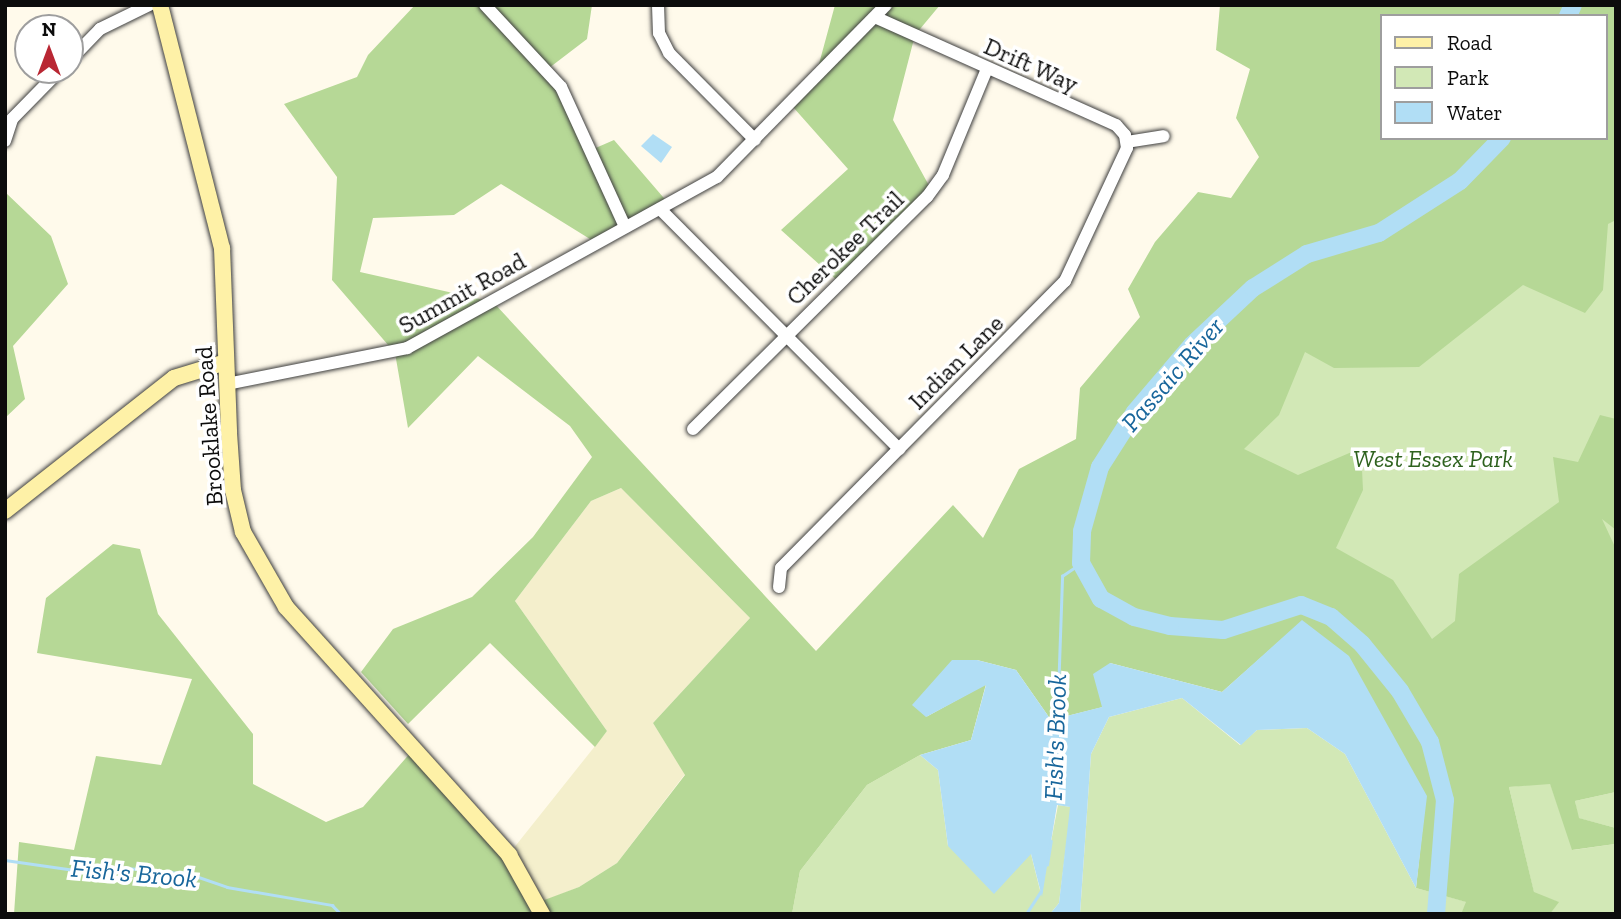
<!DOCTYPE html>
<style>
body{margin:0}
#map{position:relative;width:1621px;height:919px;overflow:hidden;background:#fffaeb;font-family:"Zilla Slab",serif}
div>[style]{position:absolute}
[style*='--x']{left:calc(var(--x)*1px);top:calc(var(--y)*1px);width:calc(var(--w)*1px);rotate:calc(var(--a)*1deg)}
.farmland>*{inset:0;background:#f4efcc}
.green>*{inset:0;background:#d2e8b6}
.forest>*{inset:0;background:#b6d896}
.water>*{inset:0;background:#b1def5}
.stream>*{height:2.5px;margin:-1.25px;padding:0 1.25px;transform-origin:1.25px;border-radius:1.25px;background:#b1def5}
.river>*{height:18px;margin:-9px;padding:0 9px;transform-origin:9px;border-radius:9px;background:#b1def5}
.roads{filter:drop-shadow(0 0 2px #3f3f3f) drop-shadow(0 0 2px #3f3f3f)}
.street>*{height:12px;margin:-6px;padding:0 6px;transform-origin:6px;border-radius:6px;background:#fff}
.secondary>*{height:16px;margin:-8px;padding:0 8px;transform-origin:8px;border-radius:8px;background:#fef1a7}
span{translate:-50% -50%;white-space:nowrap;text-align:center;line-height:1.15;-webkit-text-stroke:7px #fff;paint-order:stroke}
.street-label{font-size:24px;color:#0c0c0c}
.park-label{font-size:24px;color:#2e621e;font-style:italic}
.water-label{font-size:26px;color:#18669b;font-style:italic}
.frame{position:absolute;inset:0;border:7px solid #0c0c0c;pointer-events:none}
.legend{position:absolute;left:1380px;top:14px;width:228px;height:126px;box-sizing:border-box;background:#fff;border:2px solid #9e9e9e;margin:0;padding:9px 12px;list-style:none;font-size:21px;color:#0c0c0c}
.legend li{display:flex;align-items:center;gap:14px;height:35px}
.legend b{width:35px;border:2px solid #9e9e9e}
.north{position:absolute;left:14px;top:14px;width:70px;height:70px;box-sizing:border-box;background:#fff;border:2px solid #9e9e9e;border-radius:50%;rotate:0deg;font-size:19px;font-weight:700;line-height:28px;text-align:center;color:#0c0c0c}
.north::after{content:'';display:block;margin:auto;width:24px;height:32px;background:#b92733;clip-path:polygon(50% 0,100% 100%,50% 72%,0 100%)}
</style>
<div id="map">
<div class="farmland">
<i style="clip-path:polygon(621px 488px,750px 618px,653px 723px,685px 774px,617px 863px,579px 887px,539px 903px,509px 854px,607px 731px,515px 601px,591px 501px)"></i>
</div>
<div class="green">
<i style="clip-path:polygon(1616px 5px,1616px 639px,1469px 832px,1253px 618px,1216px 393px,1605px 138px)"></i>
<i style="clip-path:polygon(1182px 698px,1240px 745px,1257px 730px,1307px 728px,1345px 754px,1416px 888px,1467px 902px,1461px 914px,1080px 914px,1091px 754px,1109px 717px)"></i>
<i style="clip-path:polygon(920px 755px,938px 770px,948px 846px,1031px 854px,1041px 894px,1058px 805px,1071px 807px,1059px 903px,1050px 914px,792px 914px,800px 871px,867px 785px)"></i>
<i style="clip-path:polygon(1550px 783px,1573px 850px,1615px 844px,1616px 837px,1616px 914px,1550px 914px,1558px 902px,1534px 893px,1509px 787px)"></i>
<i style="clip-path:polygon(1616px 792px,1616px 828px,1578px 818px,1575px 801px)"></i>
</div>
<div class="forest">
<i style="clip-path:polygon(evenodd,415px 5px,592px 5px,587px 39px,549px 68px,591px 150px,614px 140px,669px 204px,598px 244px,501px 184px,454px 215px,373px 218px,360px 272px,493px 302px,816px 651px,953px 505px,983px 538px,1019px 469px,1076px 439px,1080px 388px,1140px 317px,1128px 289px,1155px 242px,1198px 192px,1231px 198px,1259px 157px,1236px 118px,1250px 69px,1216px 50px,1220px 5px,1616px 5px,1616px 220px,1608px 224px,1603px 290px,1585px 313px,1523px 285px,1419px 367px,1334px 368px,1305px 352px,1279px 415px,1244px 449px,1298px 475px,1361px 448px,1363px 490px,1336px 548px,1393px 580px,1432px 639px,1455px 621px,1459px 574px,1559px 502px,1553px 457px,1578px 462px,1600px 415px,1616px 419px,1616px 530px,1602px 519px,1616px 549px,1616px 792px,1575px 801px,1579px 818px,1616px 828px,1615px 844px,1572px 850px,1550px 784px,1509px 787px,1534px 892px,1559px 902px,1550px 914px,1461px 914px,1466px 902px,1416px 888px,1426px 796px,1302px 621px,1222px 692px,1110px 663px,1103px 707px,1051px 720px,1016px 670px,977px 660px,926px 717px,986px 684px,971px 740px,920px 755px,867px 785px,800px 871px,792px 914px,14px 914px,19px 842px,74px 850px,96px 756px,161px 765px,192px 679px,37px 653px,46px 598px,113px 544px,140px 549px,158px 614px,253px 734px,253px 784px,326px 822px,363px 807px,412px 751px,539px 902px,579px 887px,617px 863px,685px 775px,653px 723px,750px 618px,621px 488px,591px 501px,515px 601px,607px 731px,595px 747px,490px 643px,408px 724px,361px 672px,393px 629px,472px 597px,533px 537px,592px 457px,570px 426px,478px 356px,408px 428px,395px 353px,332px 280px,337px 177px,284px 104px,357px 77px,368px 55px,415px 5px,1381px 16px,1605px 16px,1605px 138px,1381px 138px,1381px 16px)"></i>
<i style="clip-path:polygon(835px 5px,940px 5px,915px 35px,893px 120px,932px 191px,840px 283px,781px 230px,848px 169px,793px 107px,813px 86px)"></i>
<i style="clip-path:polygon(5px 192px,51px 236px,68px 284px,13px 346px,25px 399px,5px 418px)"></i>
</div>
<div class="water">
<i style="clip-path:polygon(653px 134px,672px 147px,661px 163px,641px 146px)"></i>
<i style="clip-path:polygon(1302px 620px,1349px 656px,1427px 796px,1416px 888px,1345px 754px,1307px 728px,1257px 730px,1241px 745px,1182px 698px,1109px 717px,1091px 754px,1080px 914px,1050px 914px,1059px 903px,1070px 807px,1057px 805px,1042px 897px,1031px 854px,994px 894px,948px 846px,938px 770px,920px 755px,971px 740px,986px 685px,926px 717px,912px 705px,952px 660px,977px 660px,1016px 670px,1051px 720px,1102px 707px,1093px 674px,1110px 663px,1222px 692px)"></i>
</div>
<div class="stream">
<i style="--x:1057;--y:722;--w:146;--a:-88"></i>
<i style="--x:1062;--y:576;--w:23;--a:-34"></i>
<i style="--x:5;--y:860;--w:91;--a:8.2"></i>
<i style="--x:95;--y:873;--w:32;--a:-9"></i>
<i style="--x:127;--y:868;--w:63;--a:5.4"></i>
<i style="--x:190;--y:874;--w:39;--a:19"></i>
<i style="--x:227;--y:887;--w:107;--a:9.7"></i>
<i style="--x:332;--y:905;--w:13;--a:45"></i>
<i style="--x:1047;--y:865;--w:24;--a:-81"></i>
<i style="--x:1026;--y:914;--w:27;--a:-57"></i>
</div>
<div class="river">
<i style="--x:1568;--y:16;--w:12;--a:-66"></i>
<i style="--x:1436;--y:914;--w:114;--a:-85.5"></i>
<i style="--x:1445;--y:800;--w:60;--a:-104.5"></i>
<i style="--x:1430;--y:742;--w:59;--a:-120.5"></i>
<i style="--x:1400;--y:691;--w:60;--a:-129"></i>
<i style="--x:1362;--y:644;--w:41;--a:-138.9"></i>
<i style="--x:1331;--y:617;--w:32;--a:-158"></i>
<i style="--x:1301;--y:605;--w:82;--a:162.2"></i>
<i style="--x:1223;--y:630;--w:53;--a:-175.7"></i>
<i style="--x:1170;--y:626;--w:37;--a:-166"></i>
<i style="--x:1134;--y:617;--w:38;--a:-151"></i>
<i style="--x:1101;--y:599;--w:41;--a:-119.1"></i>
<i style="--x:1081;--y:563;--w:32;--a:-88"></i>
<i style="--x:1082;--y:531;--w:66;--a:-74.3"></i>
<i style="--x:1100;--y:467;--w:65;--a:-57.5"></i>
<i style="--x:1135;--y:412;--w:88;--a:-49.6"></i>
<i style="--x:1192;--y:345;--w:83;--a:-43.1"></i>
<i style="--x:1253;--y:288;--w:64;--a:-32.2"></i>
<i style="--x:1307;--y:254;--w:75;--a:-16.3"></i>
<i style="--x:1379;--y:233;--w:96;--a:-32.7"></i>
<i style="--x:1460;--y:181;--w:60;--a:-45.7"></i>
</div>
<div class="roads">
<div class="street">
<i style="--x:485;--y:5;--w:112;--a:47.2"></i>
<i style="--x:561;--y:87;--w:154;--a:65.4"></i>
<i style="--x:658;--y:5;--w:28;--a:88"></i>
<i style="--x:659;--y:33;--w:22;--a:63"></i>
<i style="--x:669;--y:53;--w:122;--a:45.3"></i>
<i style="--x:70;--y:60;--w:43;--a:-45.9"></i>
<i style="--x:100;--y:29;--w:55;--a:-26.1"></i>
<i style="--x:5;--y:141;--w:23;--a:-72"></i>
<i style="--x:12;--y:119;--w:69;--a:-45.6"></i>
<i style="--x:1127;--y:142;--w:37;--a:-9"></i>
<i style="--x:660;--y:209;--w:339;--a:45.1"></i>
<i style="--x:227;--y:384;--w:184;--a:-11.3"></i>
<i style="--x:407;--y:348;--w:354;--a:-28.9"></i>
<i style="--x:717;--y:177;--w:241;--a:-45.5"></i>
<i style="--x:693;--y:429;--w:330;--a:-44.8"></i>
<i style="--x:927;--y:197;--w:27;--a:-54"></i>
<i style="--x:943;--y:175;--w:115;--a:-67.5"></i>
<i style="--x:779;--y:587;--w:19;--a:-84"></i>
<i style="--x:781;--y:568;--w:404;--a:-45.3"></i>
<i style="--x:1065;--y:281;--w:147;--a:-65"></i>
<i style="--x:1127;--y:148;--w:13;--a:-99"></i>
<i style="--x:1125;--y:135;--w:13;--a:-132"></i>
<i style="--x:1116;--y:125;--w:262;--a:-155.9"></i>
</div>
<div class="secondary">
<i style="--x:160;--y:5;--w:251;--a:75.7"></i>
<i style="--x:222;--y:248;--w:185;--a:87.8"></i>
<i style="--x:229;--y:433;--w:57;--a:86"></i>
<i style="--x:233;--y:490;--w:43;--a:76.6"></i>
<i style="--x:243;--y:532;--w:86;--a:60.2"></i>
<i style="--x:286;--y:607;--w:334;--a:48"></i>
<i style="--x:509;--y:855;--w:68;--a:60.8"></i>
<i style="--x:5;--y:511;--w:215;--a:-38.2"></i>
<i style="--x:174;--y:378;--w:54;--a:-17.1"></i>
</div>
</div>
<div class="street-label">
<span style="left:1031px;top:65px;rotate:24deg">Drift Way</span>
<span style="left:845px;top:248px;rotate:-44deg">Cherokee Trail</span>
<span style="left:462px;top:293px;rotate:-29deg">Summit Road</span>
<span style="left:956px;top:362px;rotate:-45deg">Indian Lane</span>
<span style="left:209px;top:426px;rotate:-94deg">Brooklake Road</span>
</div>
<div class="park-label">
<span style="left:1433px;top:459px">West Essex Park</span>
</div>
<div class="water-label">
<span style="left:1173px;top:375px;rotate:-49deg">Passaic River</span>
<span style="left:1056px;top:737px;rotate:-88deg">Fish's Brook</span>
<span style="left:134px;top:874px;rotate:5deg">Fish's Brook</span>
</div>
<div class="frame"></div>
<ul class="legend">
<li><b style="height:9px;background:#fef1a7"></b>Road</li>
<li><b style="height:19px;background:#d2e8b6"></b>Park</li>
<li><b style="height:19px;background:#b1def5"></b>Water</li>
</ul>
<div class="north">N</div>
</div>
